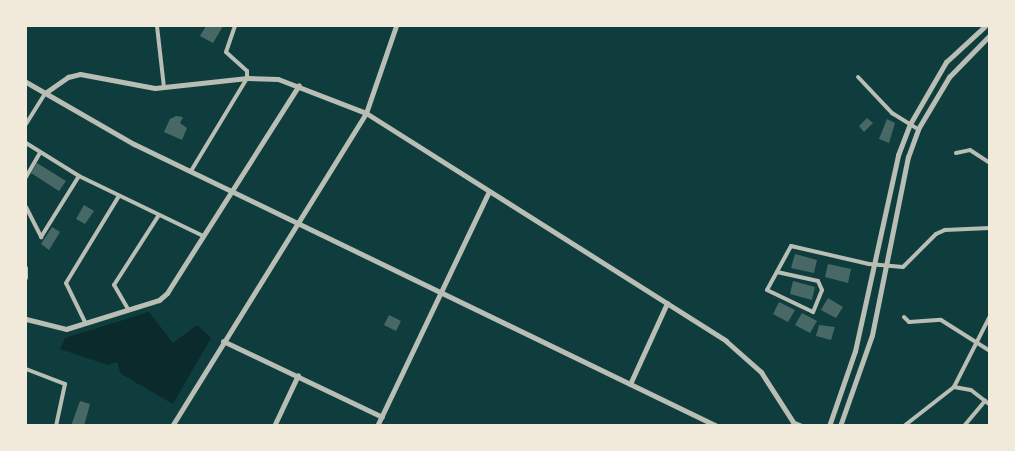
<!DOCTYPE html>
<style>
body{margin:0}
#map{position:relative;width:1015px;height:451px;overflow:hidden;background:#0f3d3e;font-family:"Source Sans 3",sans-serif}
div>[style]{position:absolute}
[style*='--x']{left:calc(var(--x)*1px);top:calc(var(--y)*1px);width:calc(var(--w)*1px);rotate:calc(var(--a)*1deg)}
.water>*{inset:0;background:#0a2a2b}
.building>*{inset:0;background:#486865}
.minor>*{height:4px;margin:-2px;padding:0 2px;transform-origin:2px;border-radius:2px;background:#b8beb3}
.tertiary>*{height:5px;margin:-2.5px;padding:0 2.5px;transform-origin:2.5px;border-radius:2.5px;background:#b8beb3}
span{translate:-50% -50%;white-space:nowrap;text-align:center;line-height:1.15;-webkit-text-stroke:6px #f1e9da;paint-order:stroke}
.frame{position:absolute;inset:0;border:27px solid #f1e9da;pointer-events:none}
</style>
<div id="map">
<div class="water">
<i style="clip-path:polygon(149px 312px,173px 343px,197px 325px,211px 338px,173px 404px,121px 374px,117px 362px,108px 365px,60px 349px,65px 338px)"></i>
</div>
<div class="building">
<i style="clip-path:polygon(206px 26px,223px 26px,213px 43px,200px 36px)"></i>
<i style="clip-path:polygon(176px 116px,183px 117px,180px 123px,187px 128px,182px 140px,164px 132px,170px 119px)"></i>
<i style="clip-path:polygon(867px 118px,873px 123px,864px 132px,859px 126px)"></i>
<i style="clip-path:polygon(887px 119px,895px 123px,889px 143px,879px 139px)"></i>
<i style="clip-path:polygon(37px 163px,66px 181px,59px 191px,31px 173px)"></i>
<i style="clip-path:polygon(84px 205px,94px 211px,85px 224px,76px 219px)"></i>
<i style="clip-path:polygon(52px 227px,60px 232px,49px 250px,41px 244px)"></i>
<i style="clip-path:polygon(795px 254px,817px 260px,814px 273px,791px 268px)"></i>
<i style="clip-path:polygon(828px 264px,851px 269px,848px 283px,825px 277px)"></i>
<i style="clip-path:polygon(793px 281px,815px 287px,812px 300px,790px 294px)"></i>
<i style="clip-path:polygon(828px 298px,843px 307px,836px 318px,821px 310px)"></i>
<i style="clip-path:polygon(779px 302px,795px 310px,788px 322px,773px 314px)"></i>
<i style="clip-path:polygon(802px 313px,817px 321px,810px 333px,795px 325px)"></i>
<i style="clip-path:polygon(389px 315px,401px 321px,396px 331px,384px 325px)"></i>
<i style="clip-path:polygon(819px 325px,835px 327px,831px 340px,816px 336px)"></i>
<i style="clip-path:polygon(80px 401px,90px 404px,84px 426px,71px 426px)"></i>
</div>
<div class="minor">
<i style="--x:157;--y:26;--w:61;--a:83.5"></i>
<i style="--x:858;--y:77;--w:50;--a:46.6"></i>
<i style="--x:892;--y:113;--w:31;--a:32"></i>
<i style="--x:26;--y:124;--w:36;--a:-58"></i>
<i style="--x:26;--y:143;--w:62;--a:31.9"></i>
<i style="--x:79;--y:176;--w:138;--a:25.8"></i>
<i style="--x:956;--y:153;--w:14;--a:-12"></i>
<i style="--x:970;--y:150;--w:24;--a:33"></i>
<i style="--x:191;--y:171;--w:109;--a:-58.9"></i>
<i style="--x:247;--y:78;--w:7;--a:-90"></i>
<i style="--x:247;--y:71;--w:28;--a:-138"></i>
<i style="--x:226;--y:52;--w:28;--a:-71"></i>
<i style="--x:26;--y:177;--w:28;--a:-60"></i>
<i style="--x:26;--y:207;--w:34;--a:63"></i>
<i style="--x:41;--y:237;--w:72;--a:-58.1"></i>
<i style="--x:26;--y:268;--w:10;--a:90"></i>
<i style="--x:777;--y:272;--w:42;--a:12.4"></i>
<i style="--x:818;--y:281;--w:10;--a:66"></i>
<i style="--x:822;--y:290;--w:24;--a:112"></i>
<i style="--x:813;--y:312;--w:51;--a:-154.4"></i>
<i style="--x:767;--y:290;--w:50;--a:-61.4"></i>
<i style="--x:791;--y:246;--w:80;--a:13"></i>
<i style="--x:869;--y:264;--w:34;--a:5"></i>
<i style="--x:903;--y:267;--w:47;--a:-45"></i>
<i style="--x:936;--y:234;--w:10;--a:-24"></i>
<i style="--x:945;--y:230;--w:45;--a:-2.5"></i>
<i style="--x:128;--y:309;--w:28;--a:-120"></i>
<i style="--x:114;--y:285;--w:83;--a:-57.3"></i>
<i style="--x:904;--y:317;--w:7;--a:45"></i>
<i style="--x:909;--y:322;--w:32;--a:-4"></i>
<i style="--x:941;--y:320;--w:58;--a:32.3"></i>
<i style="--x:85;--y:322;--w:43;--a:-116"></i>
<i style="--x:66;--y:283;--w:102;--a:-58.7"></i>
<i style="--x:26;--y:369;--w:42;--a:21"></i>
<i style="--x:65;--y:384;--w:43;--a:102.1"></i>
<i style="--x:954;--y:387;--w:17;--a:10"></i>
<i style="--x:971;--y:390;--w:24;--a:38"></i>
<i style="--x:794;--y:426;--w:4;--a:-104"></i>
<i style="--x:793;--y:422;--w:10;--a:24"></i>
<i style="--x:904;--y:426;--w:63;--a:-38"></i>
<i style="--x:954;--y:387;--w:80;--a:-63.1"></i>
<i style="--x:964;--y:426;--w:33;--a:-50"></i>
</div>
<div class="tertiary">
<i style="--x:26;--y:82;--w:125;--a:29.9"></i>
<i style="--x:134;--y:144;--w:648;--a:25.81"></i>
<i style="--x:45;--y:93;--w:28;--a:-35"></i>
<i style="--x:68;--y:77;--w:12;--a:-14"></i>
<i style="--x:80;--y:74;--w:76;--a:10.6"></i>
<i style="--x:155;--y:88;--w:93;--a:-6.2"></i>
<i style="--x:247;--y:78;--w:31;--a:2"></i>
<i style="--x:278;--y:79;--w:94;--a:21.1"></i>
<i style="--x:366;--y:113;--w:426;--a:32.3"></i>
<i style="--x:726;--y:341;--w:47;--a:41.5"></i>
<i style="--x:761;--y:372;--w:59;--a:57.4"></i>
<i style="--x:26;--y:319;--w:41;--a:14"></i>
<i style="--x:66;--y:329;--w:97;--a:-17.3"></i>
<i style="--x:159;--y:300;--w:11;--a:-41"></i>
<i style="--x:167;--y:293;--w:246;--a:-57.6"></i>
<i style="--x:223;--y:341;--w:176;--a:25.5"></i>
<i style="--x:630;--y:384;--w:89;--a:-65.4"></i>
<i style="--x:172;--y:426;--w:368;--a:-58.2"></i>
<i style="--x:366;--y:113;--w:92;--a:-71"></i>
<i style="--x:274;--y:426;--w:56;--a:-64.8"></i>
<i style="--x:377;--y:426;--w:260;--a:-64.5"></i>
<i style="--x:829;--y:426;--w:79;--a:-70.9"></i>
<i style="--x:855;--y:351;--w:201;--a:-77.6"></i>
<i style="--x:898;--y:155;--w:33;--a:-69"></i>
<i style="--x:910;--y:124;--w:72;--a:-59.9"></i>
<i style="--x:946;--y:62;--w:53;--a:-42.7"></i>
<i style="--x:840;--y:426;--w:96;--a:-70.6"></i>
<i style="--x:872;--y:335;--w:182;--a:-78.6"></i>
<i style="--x:908;--y:157;--w:30;--a:-70"></i>
<i style="--x:918;--y:129;--w:61;--a:-59.2"></i>
<i style="--x:949;--y:77;--w:59;--a:-45.7"></i>
</div>
<div class="frame"></div>
</div>
